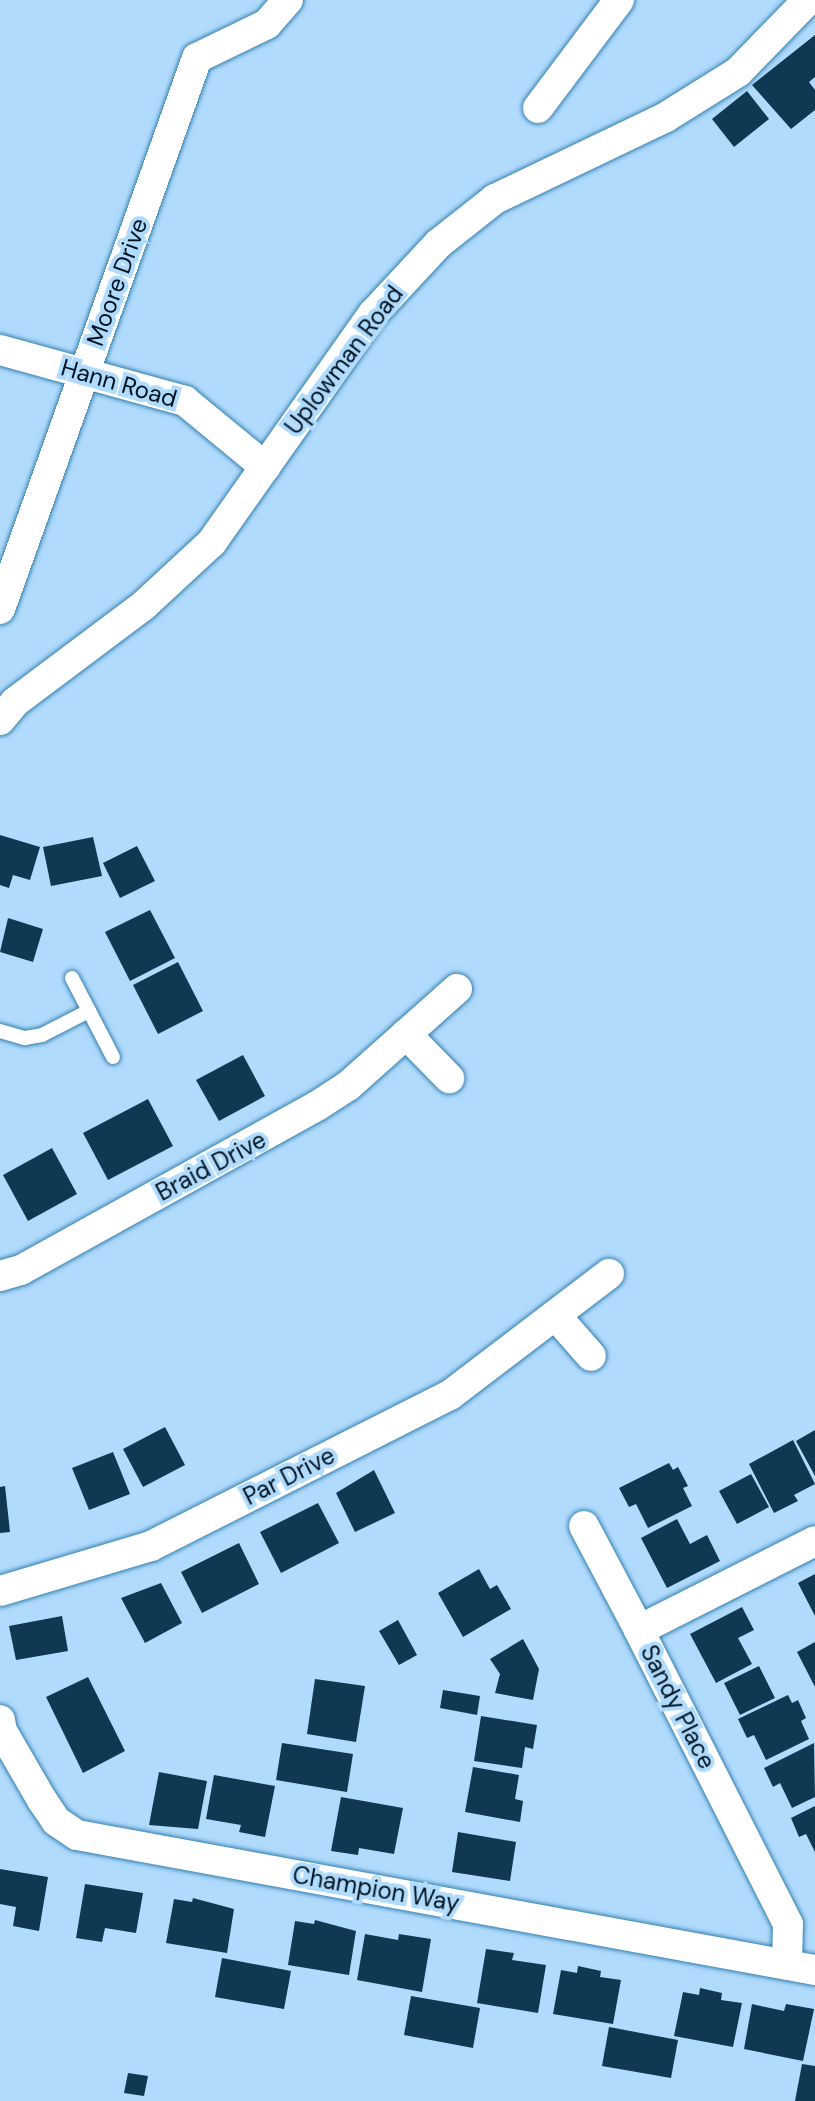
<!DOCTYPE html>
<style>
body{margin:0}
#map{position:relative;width:815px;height:2101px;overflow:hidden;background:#b0dbfc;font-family:"DM Sans",sans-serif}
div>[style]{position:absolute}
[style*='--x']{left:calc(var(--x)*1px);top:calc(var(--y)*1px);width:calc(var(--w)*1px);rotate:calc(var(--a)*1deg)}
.building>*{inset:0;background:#0f3852}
.roads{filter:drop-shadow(0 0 2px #337fb0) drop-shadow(0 0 2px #337fb0)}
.lane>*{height:14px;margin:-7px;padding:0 7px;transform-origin:7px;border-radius:7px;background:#fff}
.street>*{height:30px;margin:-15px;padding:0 15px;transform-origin:15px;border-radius:15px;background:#fff}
span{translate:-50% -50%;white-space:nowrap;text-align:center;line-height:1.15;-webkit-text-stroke:8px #b0dbfc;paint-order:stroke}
.street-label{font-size:24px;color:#001321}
</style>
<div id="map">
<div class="building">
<i style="clip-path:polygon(815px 35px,815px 77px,809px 82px,815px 90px,815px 110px,791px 129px,752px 85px)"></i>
<i style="clip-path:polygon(747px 91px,769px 119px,734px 147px,712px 119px)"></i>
<i style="clip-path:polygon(0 835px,40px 847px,30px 880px,13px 875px,9px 888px,0 885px)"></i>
<i style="clip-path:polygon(93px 837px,102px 876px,51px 886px,43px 847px)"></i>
<i style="clip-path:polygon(137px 846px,155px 881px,120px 898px,103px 863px)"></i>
<i style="clip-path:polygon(150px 910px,175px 958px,130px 981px,105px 932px)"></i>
<i style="clip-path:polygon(8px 918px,43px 929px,33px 962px,0 952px)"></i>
<i style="clip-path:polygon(178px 962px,203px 1011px,158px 1034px,133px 985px)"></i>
<i style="clip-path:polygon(243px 1055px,265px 1096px,219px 1121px,196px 1080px)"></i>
<i style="clip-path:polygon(148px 1099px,173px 1146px,108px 1180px,83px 1133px)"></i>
<i style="clip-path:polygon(52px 1148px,77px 1194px,28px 1221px,3px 1175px)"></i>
<i style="clip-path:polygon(165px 1427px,185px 1465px,143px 1487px,123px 1449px)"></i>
<i style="clip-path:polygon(815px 1430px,815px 1476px,796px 1441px)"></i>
<i style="clip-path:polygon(793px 1440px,815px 1484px,794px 1495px,798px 1501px,774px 1513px,749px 1464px)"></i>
<i style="clip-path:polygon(113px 1452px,130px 1494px,89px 1510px,72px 1468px)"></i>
<i style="clip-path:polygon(669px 1463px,673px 1470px,678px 1467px,688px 1486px,683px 1488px,692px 1506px,648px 1528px,636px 1504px,629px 1507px,619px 1488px)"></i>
<i style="clip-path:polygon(374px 1470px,395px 1513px,355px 1532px,336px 1493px)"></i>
<i style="clip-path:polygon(751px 1474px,769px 1507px,737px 1524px,719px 1491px)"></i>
<i style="clip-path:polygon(5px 1486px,10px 1532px,0 1533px,0 1487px)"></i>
<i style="clip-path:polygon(318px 1503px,339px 1543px,281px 1573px,260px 1532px)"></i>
<i style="clip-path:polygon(677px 1519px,690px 1544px,707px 1535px,720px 1561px,667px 1588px,641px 1538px)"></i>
<i style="clip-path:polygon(239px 1543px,259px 1584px,202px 1613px,181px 1572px)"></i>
<i style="clip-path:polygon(479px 1569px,490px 1589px,497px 1585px,511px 1609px,463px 1637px,438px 1593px)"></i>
<i style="clip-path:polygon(815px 1574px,815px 1616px,798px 1583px)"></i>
<i style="clip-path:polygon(161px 1583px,182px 1623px,145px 1643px,121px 1598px)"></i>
<i style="clip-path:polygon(742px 1607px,754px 1630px,738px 1638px,752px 1664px,716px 1683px,690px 1634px)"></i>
<i style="clip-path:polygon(62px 1616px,68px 1651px,16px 1660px,9px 1626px)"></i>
<i style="clip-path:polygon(398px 1620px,417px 1655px,399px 1665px,379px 1631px)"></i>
<i style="clip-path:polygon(523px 1639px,539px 1669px,533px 1700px,495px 1693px,500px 1674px,490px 1659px)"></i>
<i style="clip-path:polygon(815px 1642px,815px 1687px,797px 1652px)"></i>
<i style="clip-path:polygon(759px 1666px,775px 1698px,740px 1715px,724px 1683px)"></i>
<i style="clip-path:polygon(88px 1677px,125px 1751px,83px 1773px,46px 1697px)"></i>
<i style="clip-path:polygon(315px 1679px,365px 1686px,356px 1742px,307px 1734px)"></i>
<i style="clip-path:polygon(443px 1690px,480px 1696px,477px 1715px,440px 1708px)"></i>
<i style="clip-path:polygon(788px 1695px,792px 1703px,798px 1700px,806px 1718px,801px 1721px,809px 1739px,766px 1760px,754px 1735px,747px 1738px,738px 1719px)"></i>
<i style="clip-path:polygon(481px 1716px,537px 1725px,533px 1749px,525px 1747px,522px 1768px,474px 1761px)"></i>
<i style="clip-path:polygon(282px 1743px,353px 1754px,347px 1792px,276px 1780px)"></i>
<i style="clip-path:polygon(814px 1743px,815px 1797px,792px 1808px,780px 1783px,773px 1787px,764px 1768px)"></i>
<i style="clip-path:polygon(473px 1767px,519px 1775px,515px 1799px,523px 1801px,520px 1822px,465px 1812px)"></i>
<i style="clip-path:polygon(159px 1772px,207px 1781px,198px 1829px,149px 1825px)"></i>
<i style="clip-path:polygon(214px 1775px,275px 1786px,265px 1837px,239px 1832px,241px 1825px,206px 1819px)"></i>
<i style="clip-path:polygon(341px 1797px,403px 1808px,394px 1854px,359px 1848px,358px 1855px,331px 1851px)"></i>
<i style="clip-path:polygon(815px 1806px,815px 1852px,806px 1834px,799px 1837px,791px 1818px)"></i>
<i style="clip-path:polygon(458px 1832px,516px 1842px,510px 1881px,452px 1872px)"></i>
<i style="clip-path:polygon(0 1869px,48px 1877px,39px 1931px,13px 1926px,16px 1907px,0 1904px)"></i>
<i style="clip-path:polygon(85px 1884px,143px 1893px,136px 1933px,105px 1928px,102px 1942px,76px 1938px)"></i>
<i style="clip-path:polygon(193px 1898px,234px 1909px,227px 1953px,166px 1943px,174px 1899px,192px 1902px)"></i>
<i style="clip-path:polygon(315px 1920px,356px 1931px,349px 1975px,288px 1965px,295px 1921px,314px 1924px)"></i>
<i style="clip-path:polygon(365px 1934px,398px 1940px,399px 1934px,431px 1939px,422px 1992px,357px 1980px)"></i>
<i style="clip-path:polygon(486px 1949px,514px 1953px,512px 1960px,546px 1965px,538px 2013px,477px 2003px)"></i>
<i style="clip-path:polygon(222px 1958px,291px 1971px,284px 2009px,215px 1997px)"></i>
<i style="clip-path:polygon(578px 1966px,601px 1971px,600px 1977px,621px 1980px,613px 2024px,553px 2014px,561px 1970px,577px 1973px)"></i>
<i style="clip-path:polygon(700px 1988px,722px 1993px,721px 2000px,742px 2003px,733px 2047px,674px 2036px,683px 1992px,699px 1995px)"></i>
<i style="clip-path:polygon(411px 1996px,480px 2008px,473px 2048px,404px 2035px)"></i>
<i style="clip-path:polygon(752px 2004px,784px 2011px,786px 2004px,814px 2009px,803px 2061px,744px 2049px)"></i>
<i style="clip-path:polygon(609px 2027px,678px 2040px,671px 2078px,602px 2066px)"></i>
<i style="clip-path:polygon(802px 2064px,815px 2066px,815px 2101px,795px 2101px)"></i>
<i style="clip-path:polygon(128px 2073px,148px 2076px,144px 2096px,124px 2093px)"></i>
</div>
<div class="roads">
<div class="lane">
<i style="--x:72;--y:978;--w:89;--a:62.6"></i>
<i style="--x:0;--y:1031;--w:26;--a:16"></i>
<i style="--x:25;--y:1038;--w:17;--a:-10"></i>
<i style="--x:42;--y:1035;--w:53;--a:-27.1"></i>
</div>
<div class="street">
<i style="--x:538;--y:108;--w:135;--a:-53.1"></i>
<i style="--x:0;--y:350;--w:192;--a:15.4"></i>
<i style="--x:185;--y:401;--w:104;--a:39.5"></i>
<i style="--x:0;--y:609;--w:585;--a:-70.33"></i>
<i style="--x:197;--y:58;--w:78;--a:-25.9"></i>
<i style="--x:267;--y:24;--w:32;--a:-49"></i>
<i style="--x:0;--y:720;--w:23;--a:-50"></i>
<i style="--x:15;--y:702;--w:160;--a:-36.9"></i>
<i style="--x:143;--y:606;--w:94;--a:-42.8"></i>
<i style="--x:212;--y:542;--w:279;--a:-54.8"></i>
<i style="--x:373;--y:314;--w:96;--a:-47.1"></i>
<i style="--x:438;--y:244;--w:73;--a:-38.3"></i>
<i style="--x:495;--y:199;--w:190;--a:-25.6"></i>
<i style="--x:666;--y:117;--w:85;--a:-32"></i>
<i style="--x:738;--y:72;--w:100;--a:-45.8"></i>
<i style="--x:406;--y:1034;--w:62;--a:45.7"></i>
<i style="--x:0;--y:1276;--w:22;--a:-16"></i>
<i style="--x:21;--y:1270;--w:338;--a:-29"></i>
<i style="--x:317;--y:1106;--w:37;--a:-33"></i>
<i style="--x:348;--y:1086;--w:146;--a:-41.7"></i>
<i style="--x:556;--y:1316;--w:53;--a:48.8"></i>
<i style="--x:584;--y:1526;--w:118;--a:62.1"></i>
<i style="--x:0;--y:1591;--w:158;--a:-16.6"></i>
<i style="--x:151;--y:1546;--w:335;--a:-26.8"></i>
<i style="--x:450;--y:1395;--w:200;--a:-37.3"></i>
<i style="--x:0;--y:1720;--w:11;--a:80"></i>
<i style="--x:2;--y:1731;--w:80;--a:59.9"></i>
<i style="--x:42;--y:1800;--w:25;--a:56"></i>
<i style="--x:56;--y:1821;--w:25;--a:34"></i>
<i style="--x:77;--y:1835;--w:750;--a:10.37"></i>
<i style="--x:787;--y:1964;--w:40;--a:-88.6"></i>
<i style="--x:788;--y:1924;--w:330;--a:-116.9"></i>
<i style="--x:639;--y:1630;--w:197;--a:-26.8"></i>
</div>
</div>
<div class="street-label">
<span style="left:117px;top:282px;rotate:-70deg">Moore Drive</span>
<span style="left:344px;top:360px;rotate:-53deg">Uplowman Road</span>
<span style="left:119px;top:383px;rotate:16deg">Hann Road</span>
<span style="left:211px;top:1166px;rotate:-28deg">Braid Drive</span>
<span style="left:289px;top:1476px;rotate:-27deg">Par Drive</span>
<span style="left:678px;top:1707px;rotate:63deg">Sandy Place</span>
<span style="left:376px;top:1889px;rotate:10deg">Champion Way</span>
</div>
</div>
